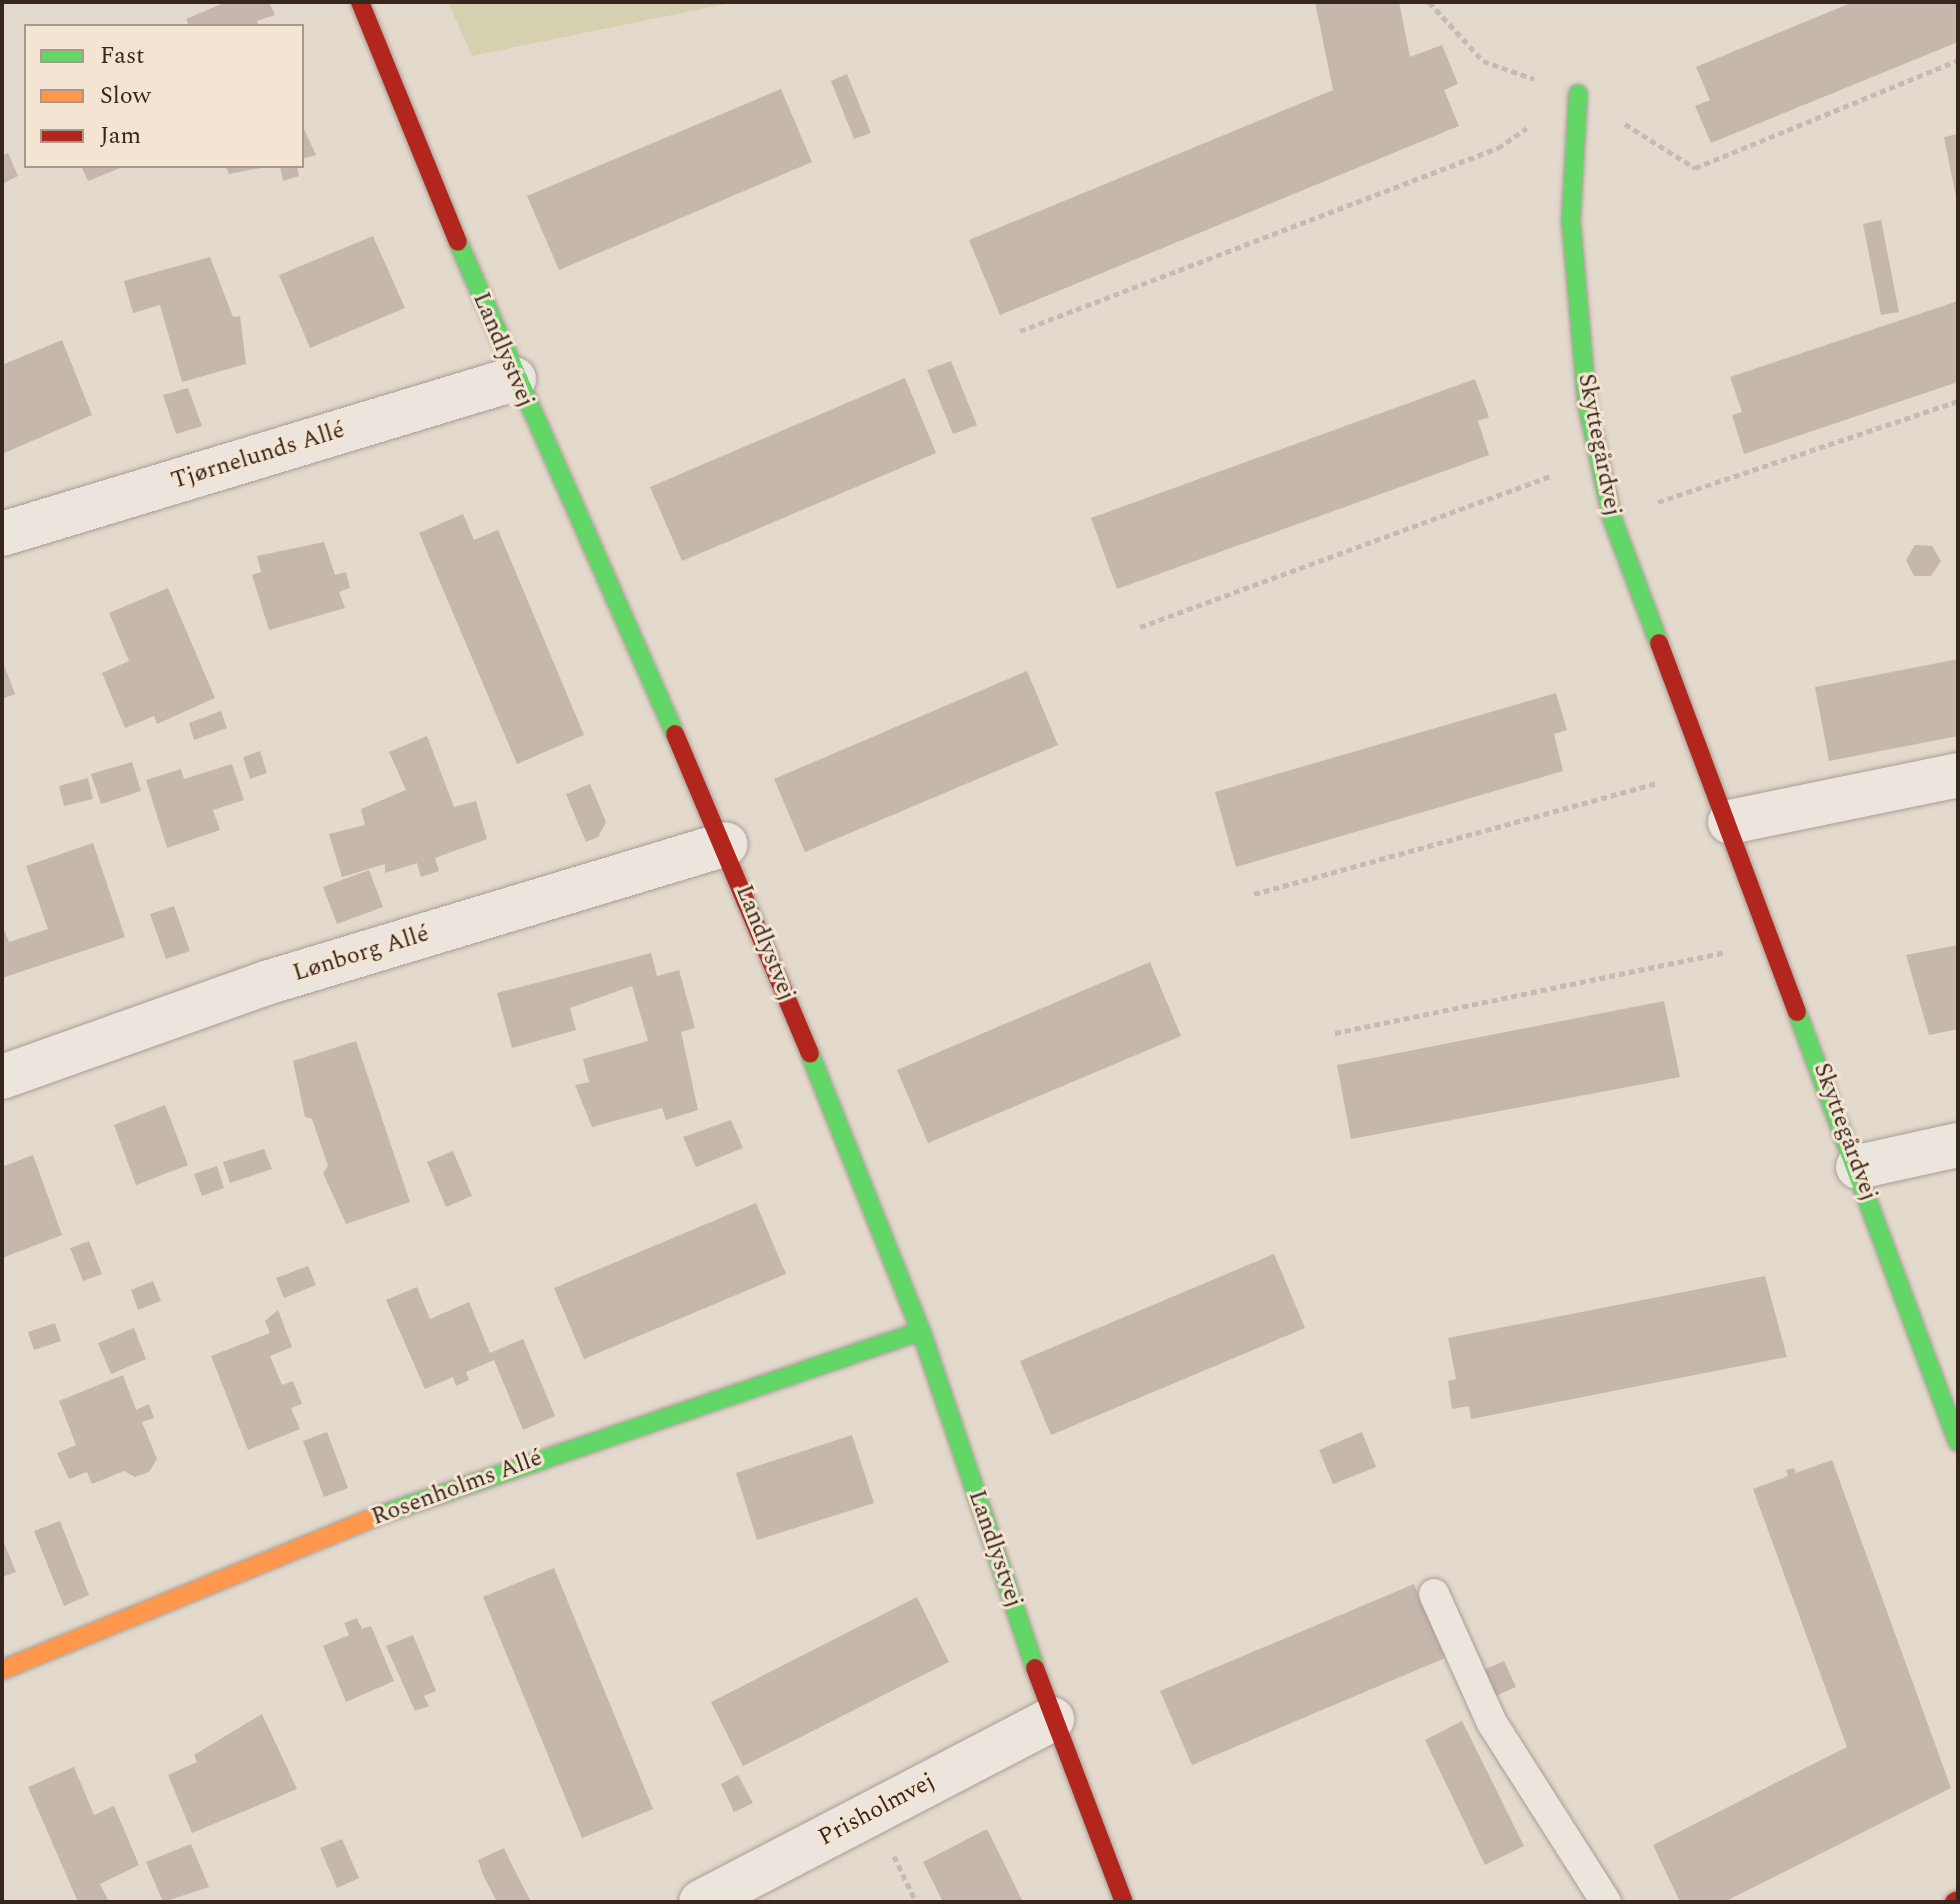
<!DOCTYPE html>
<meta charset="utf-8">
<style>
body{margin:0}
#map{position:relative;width:1960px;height:1904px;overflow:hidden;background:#e3d9cc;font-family:Spectral,serif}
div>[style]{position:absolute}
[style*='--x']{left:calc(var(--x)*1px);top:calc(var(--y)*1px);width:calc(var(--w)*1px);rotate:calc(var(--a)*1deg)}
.green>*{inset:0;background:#d5d0af}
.building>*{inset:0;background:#c6b7ad}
.path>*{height:5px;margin-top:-2.5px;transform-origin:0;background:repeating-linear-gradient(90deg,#c3bbb4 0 6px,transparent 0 10px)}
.roads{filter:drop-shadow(0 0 2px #a89e95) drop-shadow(0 0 2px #a89e95)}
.lane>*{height:30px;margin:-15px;padding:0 15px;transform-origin:15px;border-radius:15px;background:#ebe5dd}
.street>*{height:44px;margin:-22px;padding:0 22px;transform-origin:22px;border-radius:22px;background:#ebe5dd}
.fast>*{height:18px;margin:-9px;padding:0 9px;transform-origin:9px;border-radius:9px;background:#63d668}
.slow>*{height:18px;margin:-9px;padding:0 9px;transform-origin:9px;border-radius:9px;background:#ff974d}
.jam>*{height:18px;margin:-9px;padding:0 9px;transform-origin:9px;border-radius:9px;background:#b3261e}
span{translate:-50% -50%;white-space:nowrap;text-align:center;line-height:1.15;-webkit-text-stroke:6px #f4e5d2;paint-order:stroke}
.street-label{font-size:24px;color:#36261e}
.frame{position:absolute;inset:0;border:4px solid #36261e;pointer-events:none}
.legend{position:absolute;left:24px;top:24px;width:280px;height:144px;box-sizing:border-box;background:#f4e5d2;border:2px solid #a8998a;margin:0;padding:10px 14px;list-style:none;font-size:24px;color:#36261e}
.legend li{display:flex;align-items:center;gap:16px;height:40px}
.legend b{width:40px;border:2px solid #a8998a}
</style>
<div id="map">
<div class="green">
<i style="clip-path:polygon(448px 2px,735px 2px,472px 56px)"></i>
</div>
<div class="building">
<i style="clip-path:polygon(226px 2px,269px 2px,275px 15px,257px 21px,259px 26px,189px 26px,186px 19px)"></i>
<i style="clip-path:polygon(1315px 2px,1399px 2px,1410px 57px,1442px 45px,1458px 84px,1444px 90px,1459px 126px,1000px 315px,969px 240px,1333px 90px)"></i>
<i style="clip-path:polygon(1853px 2px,1958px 2px,1958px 42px,1711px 143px,1695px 106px,1710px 100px,1696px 67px)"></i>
<i style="clip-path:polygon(847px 74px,871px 133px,854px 139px,831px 81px)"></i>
<i style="clip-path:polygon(781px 89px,812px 162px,559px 270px,527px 196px)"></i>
<i style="clip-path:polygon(302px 125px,316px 155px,302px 159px)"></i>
<i style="clip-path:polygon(1958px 134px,1958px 202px,1957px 202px,1944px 137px)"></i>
<i style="clip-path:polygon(8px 153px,18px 176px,2px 184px,2px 156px)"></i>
<i style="clip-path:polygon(81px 166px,125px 166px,88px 181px)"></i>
<i style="clip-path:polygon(225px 166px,265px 166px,265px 167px,229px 174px)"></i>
<i style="clip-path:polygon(280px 166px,297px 166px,299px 176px,283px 181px)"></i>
<i style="clip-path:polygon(1881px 220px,1899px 312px,1881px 315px,1863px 224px)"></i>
<i style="clip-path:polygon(373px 236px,405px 308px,310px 348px,279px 275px)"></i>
<i style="clip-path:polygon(210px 257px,233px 317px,240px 316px,246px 364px,182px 382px,160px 305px,133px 313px,124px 281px)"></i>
<i style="clip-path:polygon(1958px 301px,1958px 382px,1744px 454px,1732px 415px,1742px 412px,1730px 377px)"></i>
<i style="clip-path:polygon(62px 340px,92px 415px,2px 454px,2px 365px)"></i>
<i style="clip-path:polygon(951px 361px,977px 425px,953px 434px,927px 370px)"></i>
<i style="clip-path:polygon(905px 378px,936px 453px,682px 561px,650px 487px)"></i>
<i style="clip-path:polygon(1475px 379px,1489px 417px,1478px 421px,1489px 455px,1117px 589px,1091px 518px)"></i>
<i style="clip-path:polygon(188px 388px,202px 426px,176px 434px,163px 395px)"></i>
<i style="clip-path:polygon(463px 514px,474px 540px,498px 530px,584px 735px,517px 764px,419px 533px)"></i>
<i style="clip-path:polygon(324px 542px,335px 575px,346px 572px,350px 588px,339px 592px,345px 608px,269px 630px,252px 575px,261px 572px,257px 556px)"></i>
<i style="clip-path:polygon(1915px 545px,1932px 546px,1941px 561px,1931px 576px,1914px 576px,1906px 560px)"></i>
<i style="clip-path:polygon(168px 588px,215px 698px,157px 724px,154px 716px,125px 728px,102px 673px,129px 661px,109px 613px)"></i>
<i style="clip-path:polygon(1958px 659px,1958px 736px,1829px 761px,1815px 687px)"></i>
<i style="clip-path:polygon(2px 660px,15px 694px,2px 699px)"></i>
<i style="clip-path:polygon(1027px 671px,1058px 745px,805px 852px,774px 779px)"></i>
<i style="clip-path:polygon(1556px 693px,1567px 730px,1554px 734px,1563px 771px,1236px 867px,1215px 792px)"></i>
<i style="clip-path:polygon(221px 711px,227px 728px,194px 740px,189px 723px)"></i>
<i style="clip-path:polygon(427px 736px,454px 807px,476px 801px,487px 839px,435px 858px,439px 871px,421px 877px,417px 863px,385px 873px,385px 864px,342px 877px,329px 834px,365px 825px,361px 809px,406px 790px,389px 752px)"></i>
<i style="clip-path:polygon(260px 751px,267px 773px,250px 779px,243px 757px)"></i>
<i style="clip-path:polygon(132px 762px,141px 791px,101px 804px,91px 774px)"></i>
<i style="clip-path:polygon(232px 764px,244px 800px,213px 810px,220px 830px,167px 848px,146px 780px,181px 769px,184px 779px)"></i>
<i style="clip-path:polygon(88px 778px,93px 799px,64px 806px,59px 786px)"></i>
<i style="clip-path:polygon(590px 784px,606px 822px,598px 837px,586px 842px,566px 794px)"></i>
<i style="clip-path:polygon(93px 843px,125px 937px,2px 978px,2px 925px,9px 942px,48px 929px,26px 866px)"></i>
<i style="clip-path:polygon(369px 870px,383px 907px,337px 924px,323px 887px)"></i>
<i style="clip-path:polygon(174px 906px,190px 951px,166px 959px,150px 914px)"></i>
<i style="clip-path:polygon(1958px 945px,1958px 1029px,1929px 1035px,1906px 955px)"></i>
<i style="clip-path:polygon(651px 953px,657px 976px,679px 970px,695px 1028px,681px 1032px,698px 1110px,666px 1120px,662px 1108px,592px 1127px,575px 1085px,589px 1082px,583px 1059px,648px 1041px,632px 986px,570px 1008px,576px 1030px,512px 1048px,497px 993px)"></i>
<i style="clip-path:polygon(1150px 962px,1181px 1036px,928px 1143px,897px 1070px)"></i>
<i style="clip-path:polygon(1664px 1001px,1680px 1077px,1351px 1139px,1337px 1065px)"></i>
<i style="clip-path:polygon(356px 1041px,410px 1202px,346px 1224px,323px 1173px,328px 1166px,312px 1119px,305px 1117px,293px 1061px)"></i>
<i style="clip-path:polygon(165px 1105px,188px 1165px,136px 1185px,114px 1125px)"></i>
<i style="clip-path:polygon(731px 1120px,743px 1148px,696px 1167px,683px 1137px)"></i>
<i style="clip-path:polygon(264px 1149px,272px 1169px,230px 1183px,223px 1162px)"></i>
<i style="clip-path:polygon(453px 1151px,472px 1196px,446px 1207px,427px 1162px)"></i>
<i style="clip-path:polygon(33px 1155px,62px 1235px,2px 1258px,2px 1167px)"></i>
<i style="clip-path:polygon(217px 1166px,224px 1188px,202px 1196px,194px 1174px)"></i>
<i style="clip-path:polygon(756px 1203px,786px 1274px,584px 1359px,554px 1288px)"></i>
<i style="clip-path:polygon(89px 1241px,102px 1274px,83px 1281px,70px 1248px)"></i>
<i style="clip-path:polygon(1274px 1254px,1305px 1328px,1051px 1435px,1020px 1361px)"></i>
<i style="clip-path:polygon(308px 1266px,316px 1285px,284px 1298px,276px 1278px)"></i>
<i style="clip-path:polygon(1765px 1276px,1787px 1357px,1471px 1419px,1469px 1406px,1452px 1409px,1448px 1381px,1456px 1379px,1448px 1338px)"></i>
<i style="clip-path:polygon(153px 1281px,161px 1301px,138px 1310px,131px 1290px)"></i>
<i style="clip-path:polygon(417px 1287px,430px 1319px,469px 1302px,490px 1353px,523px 1339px,555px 1416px,523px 1430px,494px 1360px,466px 1372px,469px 1380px,456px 1386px,453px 1377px,425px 1389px,386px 1300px)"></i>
<i style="clip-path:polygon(278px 1310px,292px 1347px,270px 1356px,282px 1385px,293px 1381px,302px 1404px,291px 1408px,300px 1429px,248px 1450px,211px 1356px,270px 1333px,265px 1321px)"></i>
<i style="clip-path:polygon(55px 1323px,61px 1341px,34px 1350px,28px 1332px)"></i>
<i style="clip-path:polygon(134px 1328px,146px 1359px,111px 1374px,98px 1343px)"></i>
<i style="clip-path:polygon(123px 1375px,136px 1410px,149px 1404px,154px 1418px,142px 1422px,157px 1459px,149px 1472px,135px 1477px,124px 1471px,92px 1484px,87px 1472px,69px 1479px,57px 1453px,76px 1445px,59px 1401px)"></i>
<i style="clip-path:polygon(327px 1432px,348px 1488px,324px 1497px,303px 1441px)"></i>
<i style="clip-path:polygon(1362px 1432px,1376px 1467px,1333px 1484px,1319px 1450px)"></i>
<i style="clip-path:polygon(852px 1435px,874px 1503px,757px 1540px,736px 1473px)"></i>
<i style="clip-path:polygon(1832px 1460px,1951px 1788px,1724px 1902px,1680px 1902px,1653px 1845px,1847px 1747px,1753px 1489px,1788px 1476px,1786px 1470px,1794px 1468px,1796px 1473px)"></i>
<i style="clip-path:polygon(60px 1521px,89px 1595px,64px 1606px,34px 1531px)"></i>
<i style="clip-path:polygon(2px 1538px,16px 1572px,2px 1577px)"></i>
<i style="clip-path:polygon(554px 1568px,653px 1809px,582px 1838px,483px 1597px)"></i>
<i style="clip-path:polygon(1414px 1584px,1445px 1658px,1192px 1765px,1160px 1691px)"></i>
<i style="clip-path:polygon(917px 1597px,949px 1662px,743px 1766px,711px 1702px)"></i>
<i style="clip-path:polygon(357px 1618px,362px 1629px,371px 1626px,394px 1681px,346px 1702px,323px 1646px,349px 1635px,344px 1623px)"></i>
<i style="clip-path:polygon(413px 1635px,436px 1691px,424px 1696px,429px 1706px,415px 1711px,386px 1646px)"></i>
<i style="clip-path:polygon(1504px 1661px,1516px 1687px,1484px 1701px,1472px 1675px)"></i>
<i style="clip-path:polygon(262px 1714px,297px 1789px,192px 1833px,168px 1775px,197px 1762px,194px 1755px)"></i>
<i style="clip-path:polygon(1462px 1721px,1524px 1846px,1485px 1865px,1425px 1740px)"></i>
<i style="clip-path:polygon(74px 1767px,94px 1815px,114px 1806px,139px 1865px,100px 1884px,109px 1902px,78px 1902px,28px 1787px)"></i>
<i style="clip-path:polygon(738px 1775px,753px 1803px,734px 1812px,721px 1784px)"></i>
<i style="clip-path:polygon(987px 1829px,1023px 1902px,943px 1902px,923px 1862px)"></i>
<i style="clip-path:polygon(342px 1839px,359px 1878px,337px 1888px,320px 1848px)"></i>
<i style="clip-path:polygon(191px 1844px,209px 1887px,163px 1902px,146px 1862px)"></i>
<i style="clip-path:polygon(504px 1848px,511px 1863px,531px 1902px,497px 1902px,483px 1875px,478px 1860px)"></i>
</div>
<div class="path">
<i style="--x:1429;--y:2;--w:80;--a:47.5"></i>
<i style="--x:1483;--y:61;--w:54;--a:19.4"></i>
<i style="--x:1625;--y:124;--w:83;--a:32.2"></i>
<i style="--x:1695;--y:168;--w:284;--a:-22.3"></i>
<i style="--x:1020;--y:331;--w:512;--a:-20.95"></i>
<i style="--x:1498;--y:148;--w:35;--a:-35"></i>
<i style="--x:1658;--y:502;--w:317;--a:-18.6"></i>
<i style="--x:1140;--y:627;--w:438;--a:-20.2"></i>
<i style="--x:1254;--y:894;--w:419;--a:-15.4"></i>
<i style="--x:1335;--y:1033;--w:396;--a:-11.7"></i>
<i style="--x:894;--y:1856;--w:51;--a:64.4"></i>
</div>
<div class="roads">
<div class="lane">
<i style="--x:1434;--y:1594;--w:141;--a:65.8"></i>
<i style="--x:1492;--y:1723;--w:212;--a:57.5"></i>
</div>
<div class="street">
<i style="--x:2;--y:534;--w:535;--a:-16.84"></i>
<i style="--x:1730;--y:822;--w:233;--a:-11.6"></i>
<i style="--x:2;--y:1077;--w:280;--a:-19.6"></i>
<i style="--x:266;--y:983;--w:480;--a:-16.8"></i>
<i style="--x:1858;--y:1167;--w:102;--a:-12.4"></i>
<i style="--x:701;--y:1902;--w:396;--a:-27.5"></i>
</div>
<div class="fast">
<i style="--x:1578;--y:94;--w:127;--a:93.2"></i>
<i style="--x:1571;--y:221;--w:184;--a:85"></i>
<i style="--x:1587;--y:404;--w:117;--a:77.6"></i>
<i style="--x:1612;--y:518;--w:134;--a:69.4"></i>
<i style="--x:458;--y:242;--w:538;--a:66.2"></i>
<i style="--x:1797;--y:1012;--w:459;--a:69.5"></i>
<i style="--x:810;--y:1054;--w:298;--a:68.2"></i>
<i style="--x:921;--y:1331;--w:356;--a:71.3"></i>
<i style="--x:380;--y:1515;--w:571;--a:-18.78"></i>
</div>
<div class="slow">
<i style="--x:2;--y:1670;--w:409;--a:-22.3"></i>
</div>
<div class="jam">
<i style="--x:360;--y:2;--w:259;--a:67.8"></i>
<i style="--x:1659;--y:643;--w:394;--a:69.5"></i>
<i style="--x:675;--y:734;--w:347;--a:67.1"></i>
<i style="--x:1035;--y:1668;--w:250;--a:69.2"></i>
<i style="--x:1954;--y:1902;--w:4;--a:-27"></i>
</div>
</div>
<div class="street-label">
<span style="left:503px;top:350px;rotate:67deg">Landlystvej</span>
<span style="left:1599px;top:445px;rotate:79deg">Skyttegårdvej</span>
<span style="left:258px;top:456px;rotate:-17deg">Tjørnelunds Allé</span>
<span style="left:765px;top:943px;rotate:68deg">Landlystvej</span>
<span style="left:361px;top:954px;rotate:-17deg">Lønborg Allé</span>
<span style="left:1845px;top:1132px;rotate:70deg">Skyttegårdvej</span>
<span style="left:457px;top:1488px;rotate:-20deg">Rosenholms Allé</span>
<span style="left:995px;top:1549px;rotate:71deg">Landlystvej</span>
<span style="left:877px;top:1810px;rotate:-28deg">Prisholmvej</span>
</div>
<div class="frame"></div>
<ul class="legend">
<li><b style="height:10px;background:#63d668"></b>Fast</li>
<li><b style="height:10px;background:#ff974d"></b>Slow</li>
<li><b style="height:10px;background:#b3261e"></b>Jam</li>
</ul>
</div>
